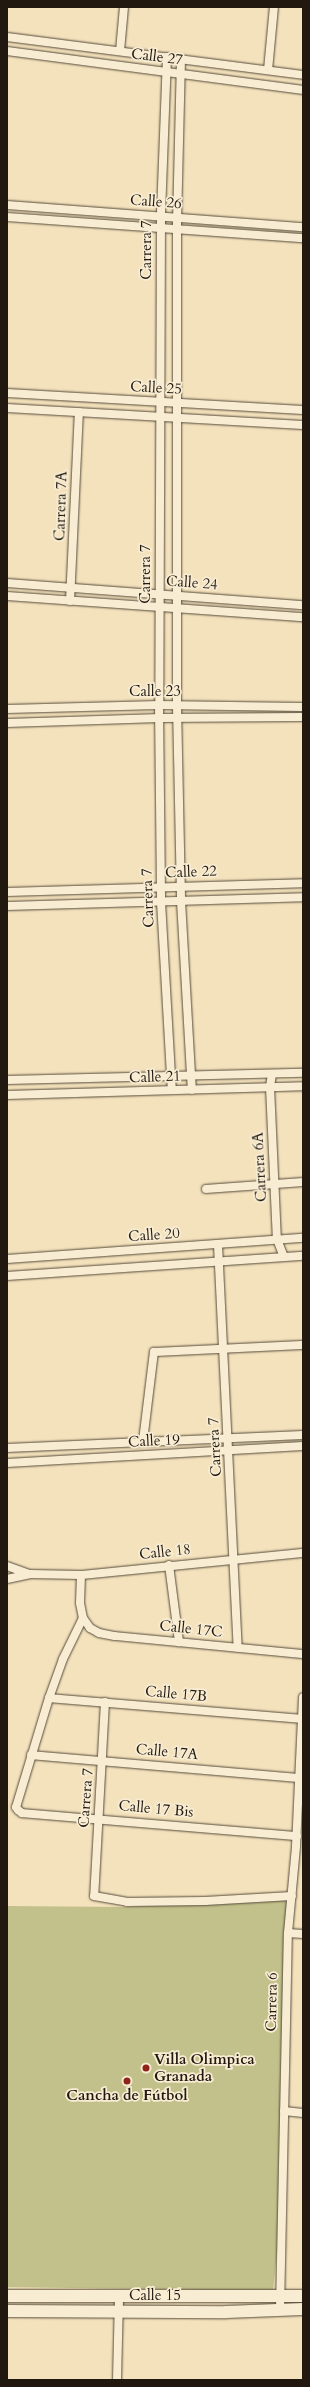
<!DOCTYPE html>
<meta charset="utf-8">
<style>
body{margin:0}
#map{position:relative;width:310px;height:2387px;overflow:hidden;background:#f4e2bc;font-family:Cardo,serif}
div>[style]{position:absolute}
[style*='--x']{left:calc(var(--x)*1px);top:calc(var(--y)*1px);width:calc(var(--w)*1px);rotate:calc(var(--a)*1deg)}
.green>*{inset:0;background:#c3c18b}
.roads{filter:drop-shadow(0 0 1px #564b3b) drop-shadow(0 0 1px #564b3b)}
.street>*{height:8px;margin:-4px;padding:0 4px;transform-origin:4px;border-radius:4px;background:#f8ecd3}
.secondary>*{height:12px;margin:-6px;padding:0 6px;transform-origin:6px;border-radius:6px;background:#f8ecd3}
.dots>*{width:11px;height:11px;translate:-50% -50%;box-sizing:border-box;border:2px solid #f8ecd3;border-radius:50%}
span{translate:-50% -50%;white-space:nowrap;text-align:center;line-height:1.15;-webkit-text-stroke:3.5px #f8ecd3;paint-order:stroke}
.street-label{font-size:15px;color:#211910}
.poi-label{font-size:15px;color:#211910;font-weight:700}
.left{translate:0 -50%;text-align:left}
.frame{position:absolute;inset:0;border:8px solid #211910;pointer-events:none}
</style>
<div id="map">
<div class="green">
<i style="clip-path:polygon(291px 1897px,282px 2201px,273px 2291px,7px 2287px,7px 1906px,127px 1907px)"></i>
</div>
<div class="roads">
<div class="street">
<i style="--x:7;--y:37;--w:298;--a:7.3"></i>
<i style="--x:7;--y:51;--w:299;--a:7.5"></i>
<i style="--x:120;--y:51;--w:44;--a:-84.8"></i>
<i style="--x:167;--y:57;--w:159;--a:92.2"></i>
<i style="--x:161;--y:216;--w:489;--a:90.2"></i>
<i style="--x:159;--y:705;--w:197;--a:89.4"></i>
<i style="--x:161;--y:902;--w:188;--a:86.7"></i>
<i style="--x:181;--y:59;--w:159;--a:91.4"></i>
<i style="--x:177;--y:218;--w:488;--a:90"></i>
<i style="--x:177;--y:706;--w:195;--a:88.8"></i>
<i style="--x:181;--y:901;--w:189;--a:86.7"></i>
<i style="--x:268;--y:70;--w:63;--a:-84.6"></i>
<i style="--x:7;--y:205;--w:297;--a:4.3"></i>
<i style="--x:7;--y:217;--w:297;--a:4.1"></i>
<i style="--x:7;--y:393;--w:296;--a:3.3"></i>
<i style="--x:7;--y:408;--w:296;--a:3.3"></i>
<i style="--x:7;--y:583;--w:297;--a:4.3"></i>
<i style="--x:7;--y:596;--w:297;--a:4.1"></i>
<i style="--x:70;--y:601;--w:189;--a:-87.3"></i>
<i style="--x:7;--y:709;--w:152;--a:-1.5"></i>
<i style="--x:159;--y:705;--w:144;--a:0.8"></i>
<i style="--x:7;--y:723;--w:153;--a:-1.9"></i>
<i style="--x:160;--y:718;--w:143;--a:-0.4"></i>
<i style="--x:7;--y:892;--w:296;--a:-1.7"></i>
<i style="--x:7;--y:906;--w:296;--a:-1.7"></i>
<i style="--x:272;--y:1074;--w:13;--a:99"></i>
<i style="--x:270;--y:1087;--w:152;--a:87.4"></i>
<i style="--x:277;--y:1239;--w:19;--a:69"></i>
<i style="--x:7;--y:1080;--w:296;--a:-1.4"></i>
<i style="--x:7;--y:1095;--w:296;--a:-1.7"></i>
<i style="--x:206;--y:1189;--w:97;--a:-4.1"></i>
<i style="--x:218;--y:1245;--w:403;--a:87.2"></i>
<i style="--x:7;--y:1259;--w:297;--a:-4.1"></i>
<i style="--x:7;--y:1276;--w:297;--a:-3.9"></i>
<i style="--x:143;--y:1441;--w:90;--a:-83"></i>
<i style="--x:154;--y:1352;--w:149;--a:-2.7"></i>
<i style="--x:7;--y:1448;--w:296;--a:-2.5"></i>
<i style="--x:7;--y:1463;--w:296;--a:-3.3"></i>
<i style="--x:169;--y:1565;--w:78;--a:82.6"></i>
<i style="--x:7;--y:1566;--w:23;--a:20"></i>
<i style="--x:81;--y:1575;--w:28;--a:92"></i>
<i style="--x:80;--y:1603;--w:15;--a:79"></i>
<i style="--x:83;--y:1618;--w:46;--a:116"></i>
<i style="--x:63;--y:1659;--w:41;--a:109.7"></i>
<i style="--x:49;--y:1698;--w:114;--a:106.8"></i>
<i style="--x:16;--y:1807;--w:4;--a:56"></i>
<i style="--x:18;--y:1810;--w:5;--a:37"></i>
<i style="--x:22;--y:1813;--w:276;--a:4.8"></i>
<i style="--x:7;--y:1579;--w:24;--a:-12"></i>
<i style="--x:30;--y:1574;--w:51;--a:1.1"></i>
<i style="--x:81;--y:1575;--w:223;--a:-5.7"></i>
<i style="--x:83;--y:1618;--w:12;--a:55"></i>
<i style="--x:90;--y:1628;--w:10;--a:29"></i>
<i style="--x:99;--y:1633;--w:16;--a:11"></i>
<i style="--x:115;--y:1636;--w:189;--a:5.5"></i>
<i style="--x:49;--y:1698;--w:254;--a:4.7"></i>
<i style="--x:105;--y:1702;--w:194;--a:93.2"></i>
<i style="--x:94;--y:1896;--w:34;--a:10"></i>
<i style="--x:127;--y:1902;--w:78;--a:-0.7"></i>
<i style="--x:205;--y:1901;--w:87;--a:-3.3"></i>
<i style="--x:31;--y:1755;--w:270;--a:4.9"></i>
<i style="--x:288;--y:1933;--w:15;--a:4"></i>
<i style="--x:284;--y:2111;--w:19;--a:6"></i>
<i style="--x:280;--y:2309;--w:376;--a:-88.8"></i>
<i style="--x:288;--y:1933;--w:87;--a:-84.7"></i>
<i style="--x:296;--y:1846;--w:149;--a:-87.3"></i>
<i style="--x:117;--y:2380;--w:84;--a:-88.6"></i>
</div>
<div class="secondary">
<i style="--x:7;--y:2296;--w:296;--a:0"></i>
<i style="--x:7;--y:2311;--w:219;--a:0.3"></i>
<i style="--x:226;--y:2312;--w:77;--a:-2.2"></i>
</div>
</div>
<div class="dots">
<i style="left:146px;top:2068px;background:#8f2418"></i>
<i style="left:127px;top:2081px;background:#8f2418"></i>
</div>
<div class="street-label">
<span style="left:157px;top:57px;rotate:7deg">Calle 27</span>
<span style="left:156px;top:202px;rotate:4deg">Calle 26</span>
<span style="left:147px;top:250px;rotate:-90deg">Carrera 7</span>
<span style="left:156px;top:388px;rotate:3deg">Calle 25</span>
<span style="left:61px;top:506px;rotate:-88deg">Carrera 7A</span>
<span style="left:146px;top:574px;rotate:-90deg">Carrera 7</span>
<span style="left:192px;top:583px;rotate:4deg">Calle 24</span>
<span style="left:155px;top:692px">Calle 23</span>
<span style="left:191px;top:872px;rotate:-2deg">Calle 22</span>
<span style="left:148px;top:898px;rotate:-92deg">Carrera 7</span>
<span style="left:155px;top:1077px;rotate:-2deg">Calle 21</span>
<span style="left:260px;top:1167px;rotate:-93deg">Carrera 6A</span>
<span style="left:154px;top:1235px;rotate:-4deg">Calle 20</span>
<span style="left:154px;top:1441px;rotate:-3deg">Calle 19</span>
<span style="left:215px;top:1447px;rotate:-93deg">Carrera 7</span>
<span style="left:165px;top:1552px;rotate:-6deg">Calle 18</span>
<span style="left:191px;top:1629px;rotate:6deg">Calle 17C</span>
<span style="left:176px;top:1694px;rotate:5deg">Calle 17B</span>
<span style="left:167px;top:1752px;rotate:5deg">Calle 17A</span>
<span style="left:86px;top:1798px;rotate:-86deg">Carrera 7</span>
<span style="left:156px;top:1809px;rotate:5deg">Calle 17 Bis</span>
<span style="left:272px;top:2002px;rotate:-89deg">Carrera 6</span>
<span style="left:155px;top:2296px">Calle 15</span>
</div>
<div class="poi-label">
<span class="left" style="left:154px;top:2068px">Villa Olimpica<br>Granada</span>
<span style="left:127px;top:2096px">Cancha de Fútbol</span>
</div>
<div class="frame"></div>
</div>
